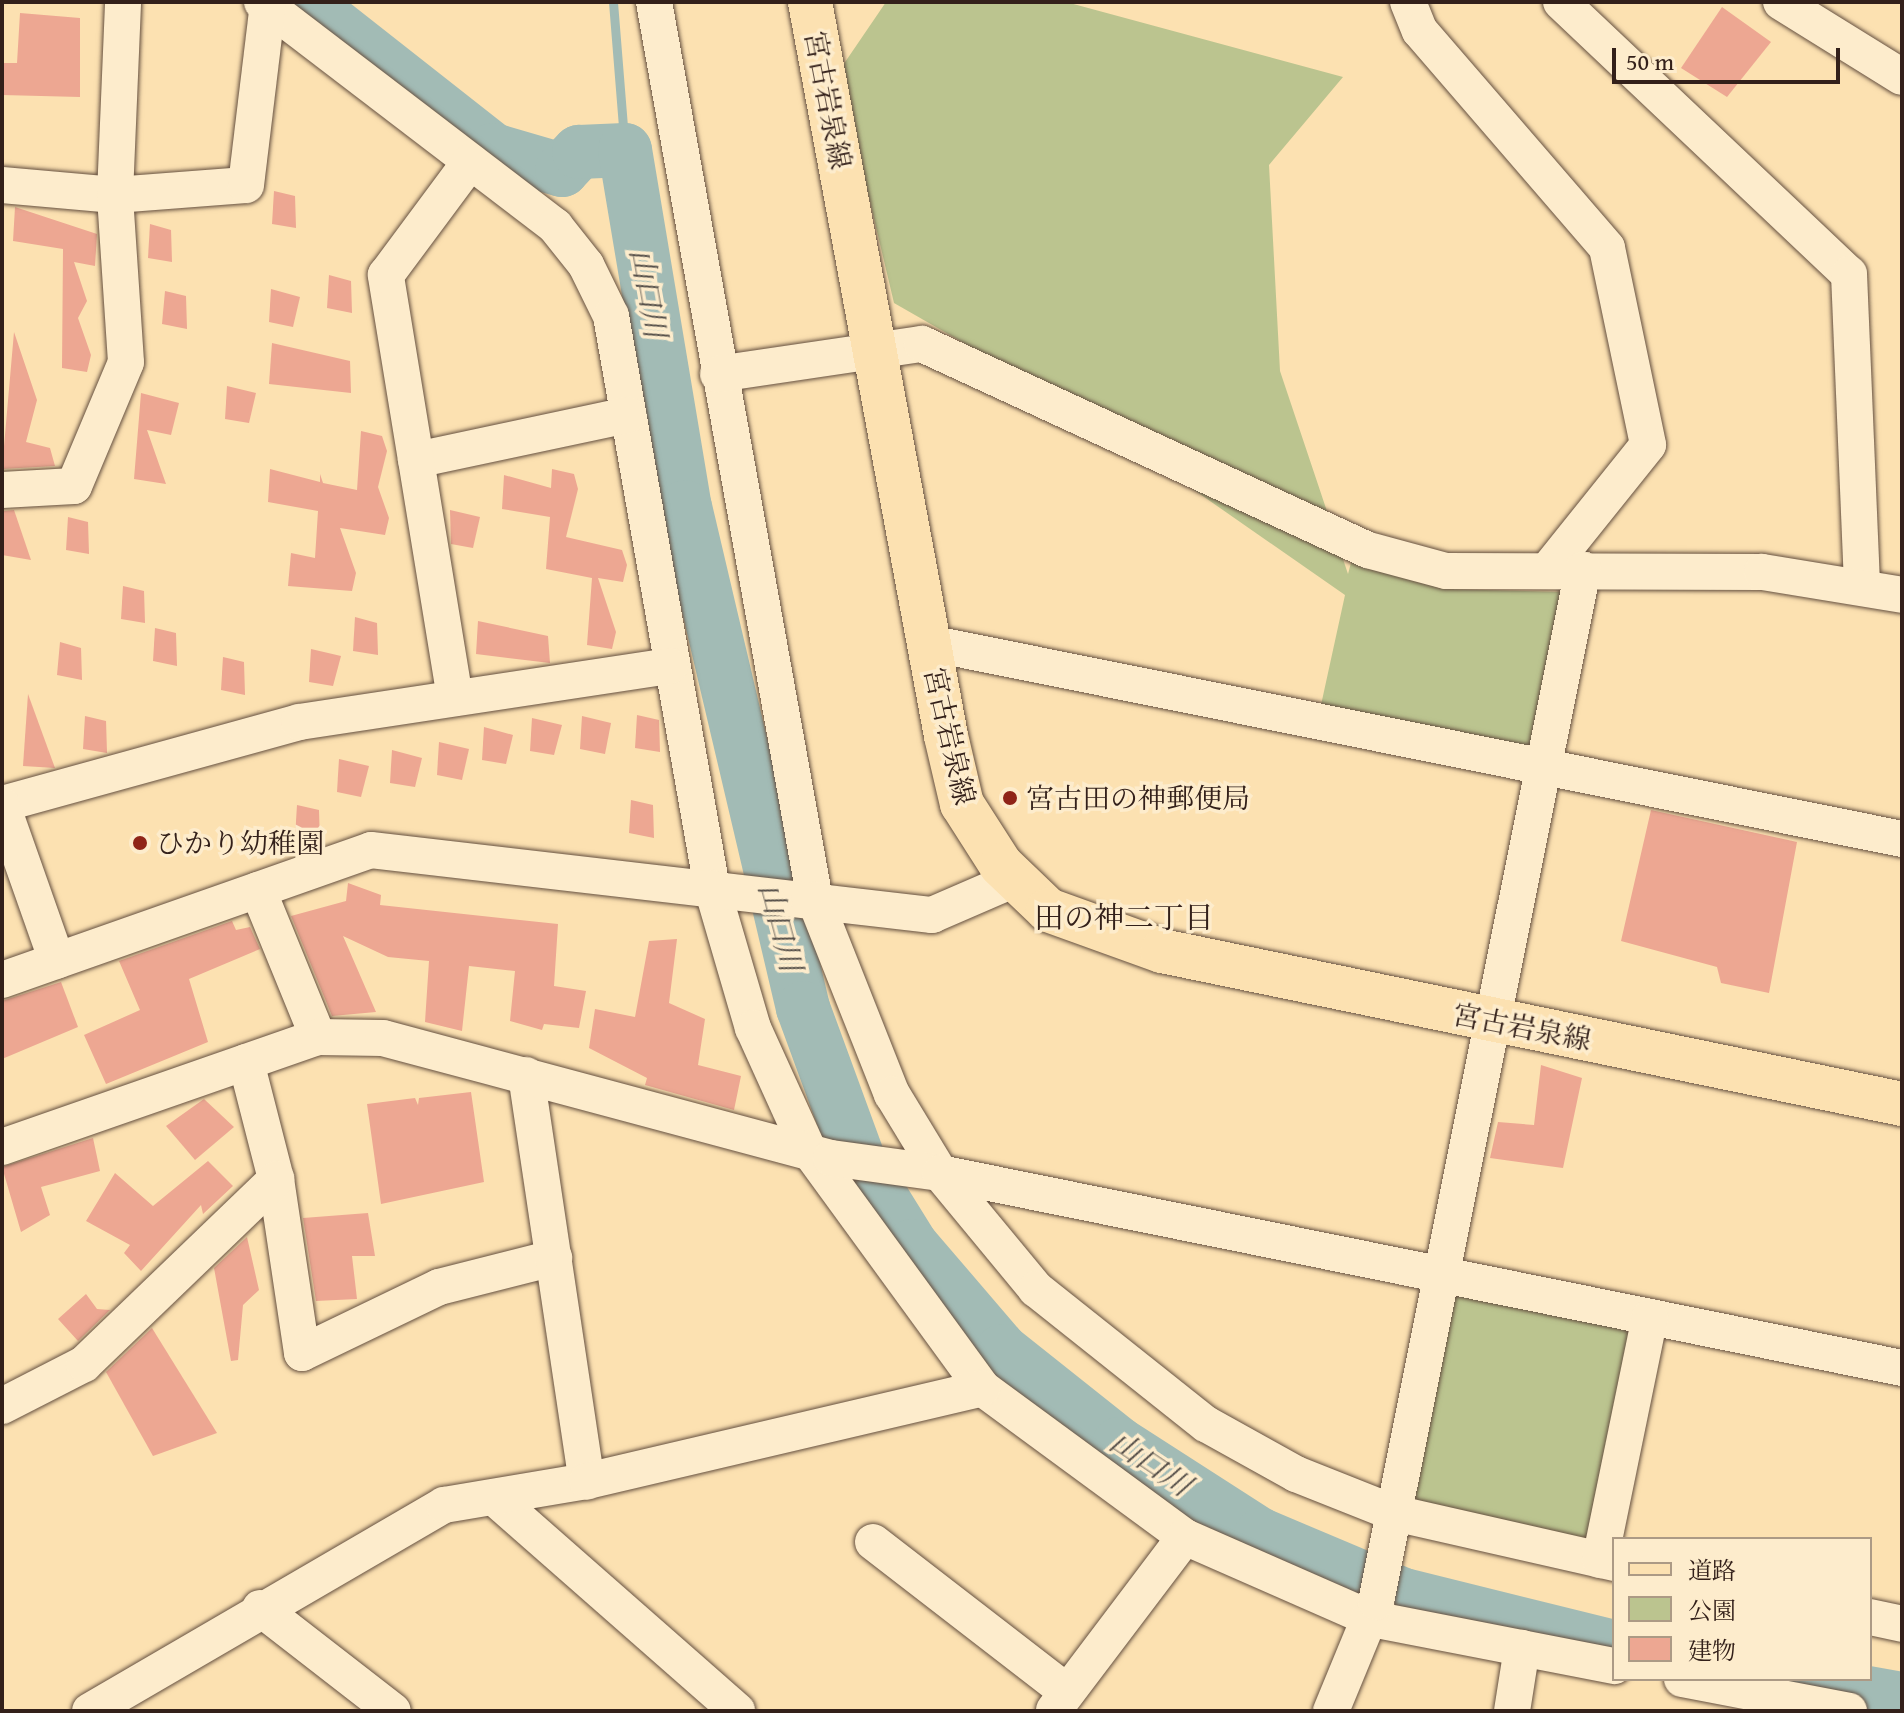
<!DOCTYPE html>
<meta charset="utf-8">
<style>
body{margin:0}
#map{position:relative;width:1904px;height:1713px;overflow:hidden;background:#fce1b1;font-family:"Gentium Book Plus","Noto Serif JP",serif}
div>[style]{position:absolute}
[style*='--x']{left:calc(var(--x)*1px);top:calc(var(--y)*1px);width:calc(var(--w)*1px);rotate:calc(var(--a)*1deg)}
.green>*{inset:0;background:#bbc48f}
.stream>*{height:9px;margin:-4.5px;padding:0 4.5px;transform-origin:4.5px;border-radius:4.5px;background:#a2bbb5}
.river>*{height:54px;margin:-27px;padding:0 27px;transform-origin:27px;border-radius:27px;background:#a2bbb5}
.building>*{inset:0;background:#eda792}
.roads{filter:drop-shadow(0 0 2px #655040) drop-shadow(0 0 2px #655040)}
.minor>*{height:36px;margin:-18px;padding:0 18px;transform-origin:18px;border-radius:18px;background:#fdeccc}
.primary>*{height:44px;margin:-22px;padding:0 22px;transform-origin:22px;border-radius:22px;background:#fce1b1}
.dots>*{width:22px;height:22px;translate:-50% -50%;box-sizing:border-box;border:4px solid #fdeccc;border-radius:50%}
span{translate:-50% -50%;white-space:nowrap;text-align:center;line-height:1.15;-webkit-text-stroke:7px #fdeccc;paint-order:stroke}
.street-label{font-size:28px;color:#33201a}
.poi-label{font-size:28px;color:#33201a}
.left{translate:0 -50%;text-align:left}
.water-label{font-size:30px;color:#544e48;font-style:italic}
.neighbourhood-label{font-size:30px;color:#33201a}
.frame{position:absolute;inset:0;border:4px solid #33201a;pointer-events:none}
.legend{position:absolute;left:1612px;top:1537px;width:260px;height:144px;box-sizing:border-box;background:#fdeccc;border:2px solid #ac9a85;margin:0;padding:10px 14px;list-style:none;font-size:24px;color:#33201a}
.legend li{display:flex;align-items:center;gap:16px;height:40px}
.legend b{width:40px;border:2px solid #ac9a85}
.scale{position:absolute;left:1612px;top:48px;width:228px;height:36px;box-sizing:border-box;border:4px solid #33201a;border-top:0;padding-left:10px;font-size:24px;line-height:28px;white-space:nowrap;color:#33201a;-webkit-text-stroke:6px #fdeccc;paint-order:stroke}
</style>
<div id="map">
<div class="green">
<i style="clip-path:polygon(886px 2px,1066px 2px,1343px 77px,1269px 165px,1280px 371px,1348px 574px,1352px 559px,1442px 589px,1566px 592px,1531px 749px,1321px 705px,1345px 595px,1072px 405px,894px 303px,839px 71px)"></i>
<i style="clip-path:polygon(1449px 1291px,1637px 1329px,1590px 1547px,1405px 1504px)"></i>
</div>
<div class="stream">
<i style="--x:613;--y:2;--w:148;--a:85.4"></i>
</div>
<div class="river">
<i style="--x:305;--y:2;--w:239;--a:38.2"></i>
<i style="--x:493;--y:150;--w:72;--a:16.2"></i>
<i style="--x:562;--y:170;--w:25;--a:-47"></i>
<i style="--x:579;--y:152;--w:46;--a:-2.5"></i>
<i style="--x:625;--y:150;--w:362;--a:80.5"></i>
<i style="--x:685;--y:507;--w:515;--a:76.75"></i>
<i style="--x:803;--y:1008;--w:163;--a:69.9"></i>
<i style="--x:859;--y:1161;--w:100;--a:58.1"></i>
<i style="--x:912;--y:1246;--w:138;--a:49.4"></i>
<i style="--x:1002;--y:1351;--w:149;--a:38.5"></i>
<i style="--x:1119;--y:1444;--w:169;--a:32.7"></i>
<i style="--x:1261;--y:1535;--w:155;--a:22.8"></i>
<i style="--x:1404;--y:1595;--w:216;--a:13.9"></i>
<i style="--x:1790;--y:1679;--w:114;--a:10.1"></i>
</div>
<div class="building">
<i style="clip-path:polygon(1722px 7px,1771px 42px,1727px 97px,1681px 68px)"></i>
<i style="clip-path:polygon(20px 13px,80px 18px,80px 97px,2px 95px,2px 63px,17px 63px)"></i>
<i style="clip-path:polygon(274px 191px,295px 196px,296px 228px,272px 224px)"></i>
<i style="clip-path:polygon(15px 207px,97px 234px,95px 266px,74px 262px,87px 301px,78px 318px,91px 355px,87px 372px,62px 368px,63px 249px,13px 241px)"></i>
<i style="clip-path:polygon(150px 224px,171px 230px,172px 262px,148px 258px)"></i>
<i style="clip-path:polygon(329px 275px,351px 281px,352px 313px,327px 308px)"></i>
<i style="clip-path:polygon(271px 289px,300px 297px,293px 327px,269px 322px)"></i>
<i style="clip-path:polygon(165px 291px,186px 296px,187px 329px,162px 324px)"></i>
<i style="clip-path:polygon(14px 332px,37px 400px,26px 442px,50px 448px,55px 466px,2px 469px)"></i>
<i style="clip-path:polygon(272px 343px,350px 361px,351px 393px,269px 384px)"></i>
<i style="clip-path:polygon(227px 386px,256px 393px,249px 423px,225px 419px)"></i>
<i style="clip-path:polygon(141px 393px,179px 403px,171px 435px,147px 430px,166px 484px,134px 479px)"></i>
<i style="clip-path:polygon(361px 431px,382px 436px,387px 451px,378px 487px,389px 518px,385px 535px,340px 528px,356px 573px,352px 591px,288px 586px,291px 553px,315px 558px,318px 511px,268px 502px,270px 469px,320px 482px,320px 474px,323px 483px,357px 490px)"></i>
<i style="clip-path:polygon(552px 469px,574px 474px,578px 489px,566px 537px,622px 550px,627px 565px,623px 582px,598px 578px,616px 632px,612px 649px,587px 645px,592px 578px,546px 569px,550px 517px,502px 509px,504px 475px,551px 488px)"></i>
<i style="clip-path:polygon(14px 510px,31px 560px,2px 555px,2px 511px)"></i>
<i style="clip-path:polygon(450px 510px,480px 517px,473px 548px,451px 544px)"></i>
<i style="clip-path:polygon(68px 517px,88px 522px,89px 554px,66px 550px)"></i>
<i style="clip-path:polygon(123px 586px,144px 591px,145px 623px,121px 619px)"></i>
<i style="clip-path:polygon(355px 617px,377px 623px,378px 655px,353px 651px)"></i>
<i style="clip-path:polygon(478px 621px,548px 636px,550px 663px,476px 654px)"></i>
<i style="clip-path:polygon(155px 628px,176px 633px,177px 666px,153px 661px)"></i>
<i style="clip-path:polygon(60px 642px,81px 648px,82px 680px,57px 675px)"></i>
<i style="clip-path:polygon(311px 649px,341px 656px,333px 686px,309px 682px)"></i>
<i style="clip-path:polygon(223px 657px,244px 662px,245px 695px,221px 690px)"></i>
<i style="clip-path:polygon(28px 694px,55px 768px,23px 766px)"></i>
<i style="clip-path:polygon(637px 715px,659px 720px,660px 752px,635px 748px)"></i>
<i style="clip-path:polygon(85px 716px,106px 721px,107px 753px,83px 749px)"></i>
<i style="clip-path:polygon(582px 716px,611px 723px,605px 754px,580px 749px)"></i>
<i style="clip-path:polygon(532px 718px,562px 725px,554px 755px,530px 751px)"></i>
<i style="clip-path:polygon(484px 727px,513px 735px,506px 764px,482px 760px)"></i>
<i style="clip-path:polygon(439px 742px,469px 749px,462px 780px,437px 775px)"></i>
<i style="clip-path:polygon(392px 750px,422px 758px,415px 787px,390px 783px)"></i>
<i style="clip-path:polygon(339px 759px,369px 766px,361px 797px,337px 792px)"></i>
<i style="clip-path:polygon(631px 800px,653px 805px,654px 838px,629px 833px)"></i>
<i style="clip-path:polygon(297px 805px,319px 810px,320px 843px,295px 838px)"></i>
<i style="clip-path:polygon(1651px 810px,1797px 842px,1769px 993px,1721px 983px,1717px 967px,1621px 941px)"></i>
<i style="clip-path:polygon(348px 883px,381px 895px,380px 905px,558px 924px,554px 986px,586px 991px,579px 1028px,544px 1024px,542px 1030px,510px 1021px,515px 971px,469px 966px,462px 1031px,425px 1022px,429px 961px,388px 957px,343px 936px,376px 1012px,332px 1016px,291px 916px,346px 901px)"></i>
<i style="clip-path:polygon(232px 921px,236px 930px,250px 927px,260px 949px,189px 979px,208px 1042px,106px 1084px,84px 1035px,140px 1010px,119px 961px)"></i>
<i style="clip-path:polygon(677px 939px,669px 1003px,705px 1019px,698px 1065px,741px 1076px,734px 1110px,645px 1085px,647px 1078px,589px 1048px,595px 1009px,635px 1017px,649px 941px)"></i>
<i style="clip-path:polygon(61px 982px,78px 1027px,2px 1059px,2px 1001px)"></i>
<i style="clip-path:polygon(1541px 1065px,1582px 1078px,1563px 1168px,1490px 1158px,1498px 1122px,1534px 1125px)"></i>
<i style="clip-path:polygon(471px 1092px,484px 1182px,381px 1204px,367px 1104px,415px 1098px,418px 1105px,419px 1098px)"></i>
<i style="clip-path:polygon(204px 1099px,234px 1127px,195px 1160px,166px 1126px)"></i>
<i style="clip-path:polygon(93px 1138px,100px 1171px,41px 1187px,50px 1215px,21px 1232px,2px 1167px)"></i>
<i style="clip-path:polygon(208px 1161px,233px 1186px,203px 1214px,201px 1205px,141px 1271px,124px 1253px,130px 1245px,86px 1221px,115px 1173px,153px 1206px)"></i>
<i style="clip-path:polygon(368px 1213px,375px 1256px,352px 1256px,357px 1299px,316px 1301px,303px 1218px)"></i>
<i style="clip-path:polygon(247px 1237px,259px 1290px,243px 1305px,238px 1360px,231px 1361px,214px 1268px)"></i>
<i style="clip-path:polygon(86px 1294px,97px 1309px,110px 1310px,78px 1341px,58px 1319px)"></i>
<i style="clip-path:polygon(152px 1328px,217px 1433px,153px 1456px,106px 1372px)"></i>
</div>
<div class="roads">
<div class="minor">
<i style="--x:262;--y:2;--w:369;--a:37.4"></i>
<i style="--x:555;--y:226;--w:50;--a:51.5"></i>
<i style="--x:586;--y:265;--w:57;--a:63.9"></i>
<i style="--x:611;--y:316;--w:581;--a:79.99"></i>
<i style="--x:712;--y:888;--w:146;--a:73.7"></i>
<i style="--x:753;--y:1028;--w:133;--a:65.6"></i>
<i style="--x:808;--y:1149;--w:296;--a:53.9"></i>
<i style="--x:982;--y:1388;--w:252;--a:36.3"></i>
<i style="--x:1185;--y:1537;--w:204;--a:23.7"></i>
<i style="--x:1372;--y:1619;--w:247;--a:11"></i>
<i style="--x:654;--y:2;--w:912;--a:79.84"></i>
<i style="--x:815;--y:900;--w:209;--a:68.4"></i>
<i style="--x:892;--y:1094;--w:92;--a:58.7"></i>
<i style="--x:940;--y:1173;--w:151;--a:50.4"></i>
<i style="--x:1036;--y:1289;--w:217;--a:38.5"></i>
<i style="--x:1206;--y:1424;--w:103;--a:29.1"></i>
<i style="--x:1296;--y:1474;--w:105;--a:21.7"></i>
<i style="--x:1394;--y:1513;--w:226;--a:12.8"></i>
<i style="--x:1408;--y:2;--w:31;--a:68"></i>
<i style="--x:1420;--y:31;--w:286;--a:49.2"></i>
<i style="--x:1607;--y:248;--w:201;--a:78.2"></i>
<i style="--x:1648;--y:445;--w:160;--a:128.7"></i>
<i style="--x:1561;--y:2;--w:396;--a:43.4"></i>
<i style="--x:1849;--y:274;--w:313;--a:87.6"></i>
<i style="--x:1781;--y:2;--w:142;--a:31.8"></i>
<i style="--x:2;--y:185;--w:113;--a:5.1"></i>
<i style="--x:115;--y:195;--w:131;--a:-4.4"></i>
<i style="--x:246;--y:185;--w:184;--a:-83.1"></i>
<i style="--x:718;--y:374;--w:206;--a:-8.4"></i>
<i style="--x:922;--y:344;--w:491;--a:24.8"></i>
<i style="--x:1368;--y:550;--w:81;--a:15.1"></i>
<i style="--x:1446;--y:571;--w:316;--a:0.2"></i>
<i style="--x:1762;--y:572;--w:142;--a:9.3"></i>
<i style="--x:416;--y:460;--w:217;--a:-12"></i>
<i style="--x:2;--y:490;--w:72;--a:-3.2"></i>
<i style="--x:74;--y:486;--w:134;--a:-67.2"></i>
<i style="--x:126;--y:362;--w:167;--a:-93.8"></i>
<i style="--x:115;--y:195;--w:193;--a:-87.6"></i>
<i style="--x:929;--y:643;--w:993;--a:11.39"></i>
<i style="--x:455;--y:698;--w:429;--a:-99.3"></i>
<i style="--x:386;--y:275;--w:141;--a:-53.4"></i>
<i style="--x:2;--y:804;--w:308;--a:-15.4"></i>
<i style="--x:299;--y:722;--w:375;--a:-8.6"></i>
<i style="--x:2;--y:805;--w:165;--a:70.6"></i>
<i style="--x:258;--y:890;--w:159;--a:67.8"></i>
<i style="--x:2;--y:980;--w:391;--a:-19.4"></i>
<i style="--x:371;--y:850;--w:565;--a:6.61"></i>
<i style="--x:932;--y:915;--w:90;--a:-23.4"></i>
<i style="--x:246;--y:1062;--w:121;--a:75.6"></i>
<i style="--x:276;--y:1179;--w:176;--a:81.5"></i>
<i style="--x:302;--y:1353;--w:152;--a:-25.7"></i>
<i style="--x:439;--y:1287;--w:119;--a:-14.2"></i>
<i style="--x:526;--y:1075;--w:411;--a:81.5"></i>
<i style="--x:2;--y:1147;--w:335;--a:-19.2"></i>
<i style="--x:318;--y:1037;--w:65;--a:0.9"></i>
<i style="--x:383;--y:1038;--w:464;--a:15"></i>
<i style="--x:831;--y:1158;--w:110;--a:7.8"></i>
<i style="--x:940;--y:1173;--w:982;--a:11.46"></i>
<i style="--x:2;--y:1406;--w:92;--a:-27.1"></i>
<i style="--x:84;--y:1364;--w:267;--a:-43.9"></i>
<i style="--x:496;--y:1499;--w:321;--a:41.3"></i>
<i style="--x:873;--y:1542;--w:245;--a:37.7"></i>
<i style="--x:1600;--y:1560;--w:248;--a:-78.4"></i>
<i style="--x:260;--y:1608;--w:168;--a:37.8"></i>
<i style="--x:1870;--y:1617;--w:33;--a:12"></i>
<i style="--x:1682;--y:1679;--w:170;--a:10.8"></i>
<i style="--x:1054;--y:1710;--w:217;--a:-52.9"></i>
<i style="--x:90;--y:1711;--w:410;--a:-30.2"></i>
<i style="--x:444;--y:1505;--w:145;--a:-9.5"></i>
<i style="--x:587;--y:1481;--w:406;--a:-13.2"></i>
<i style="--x:1331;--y:1711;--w:118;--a:-67.6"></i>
<i style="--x:1376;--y:1602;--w:1053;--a:-78.66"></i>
<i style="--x:1512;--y:1711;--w:64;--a:-81"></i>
</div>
<div class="primary">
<i style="--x:810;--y:2;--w:746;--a:79.5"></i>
<i style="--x:946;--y:736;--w:70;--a:76.8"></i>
<i style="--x:962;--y:804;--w:72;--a:57.4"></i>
<i style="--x:1001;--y:865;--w:65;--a:43.8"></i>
<i style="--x:1048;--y:910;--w:121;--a:19.8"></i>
<i style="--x:1162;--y:951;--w:756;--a:11.68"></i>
</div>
</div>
<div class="dots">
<i style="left:1010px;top:798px;background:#8f2418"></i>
<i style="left:140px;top:843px;background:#8f2418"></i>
</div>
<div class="street-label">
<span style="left:828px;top:100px;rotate:79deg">宮古岩泉線</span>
<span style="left:950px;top:736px;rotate:77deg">宮古岩泉線</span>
<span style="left:1522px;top:1027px;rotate:11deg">宮古岩泉線</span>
</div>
<div class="poi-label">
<span class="left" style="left:1026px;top:798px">宮古田の神郵便局</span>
<span class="left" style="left:156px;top:843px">ひかり幼稚園</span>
</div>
<div class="water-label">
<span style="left:649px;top:293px;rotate:80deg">山口川</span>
<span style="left:781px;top:927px;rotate:75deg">山口川</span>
<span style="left:1151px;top:1463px;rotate:34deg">山口川</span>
</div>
<div class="neighbourhood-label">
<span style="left:1124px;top:917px">田の神二丁目</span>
</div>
<div class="frame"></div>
<ul class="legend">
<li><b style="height:10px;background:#fce1b1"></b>道路</li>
<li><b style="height:22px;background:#bbc48f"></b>公園</li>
<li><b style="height:22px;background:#eda792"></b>建物</li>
</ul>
<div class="scale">50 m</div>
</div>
